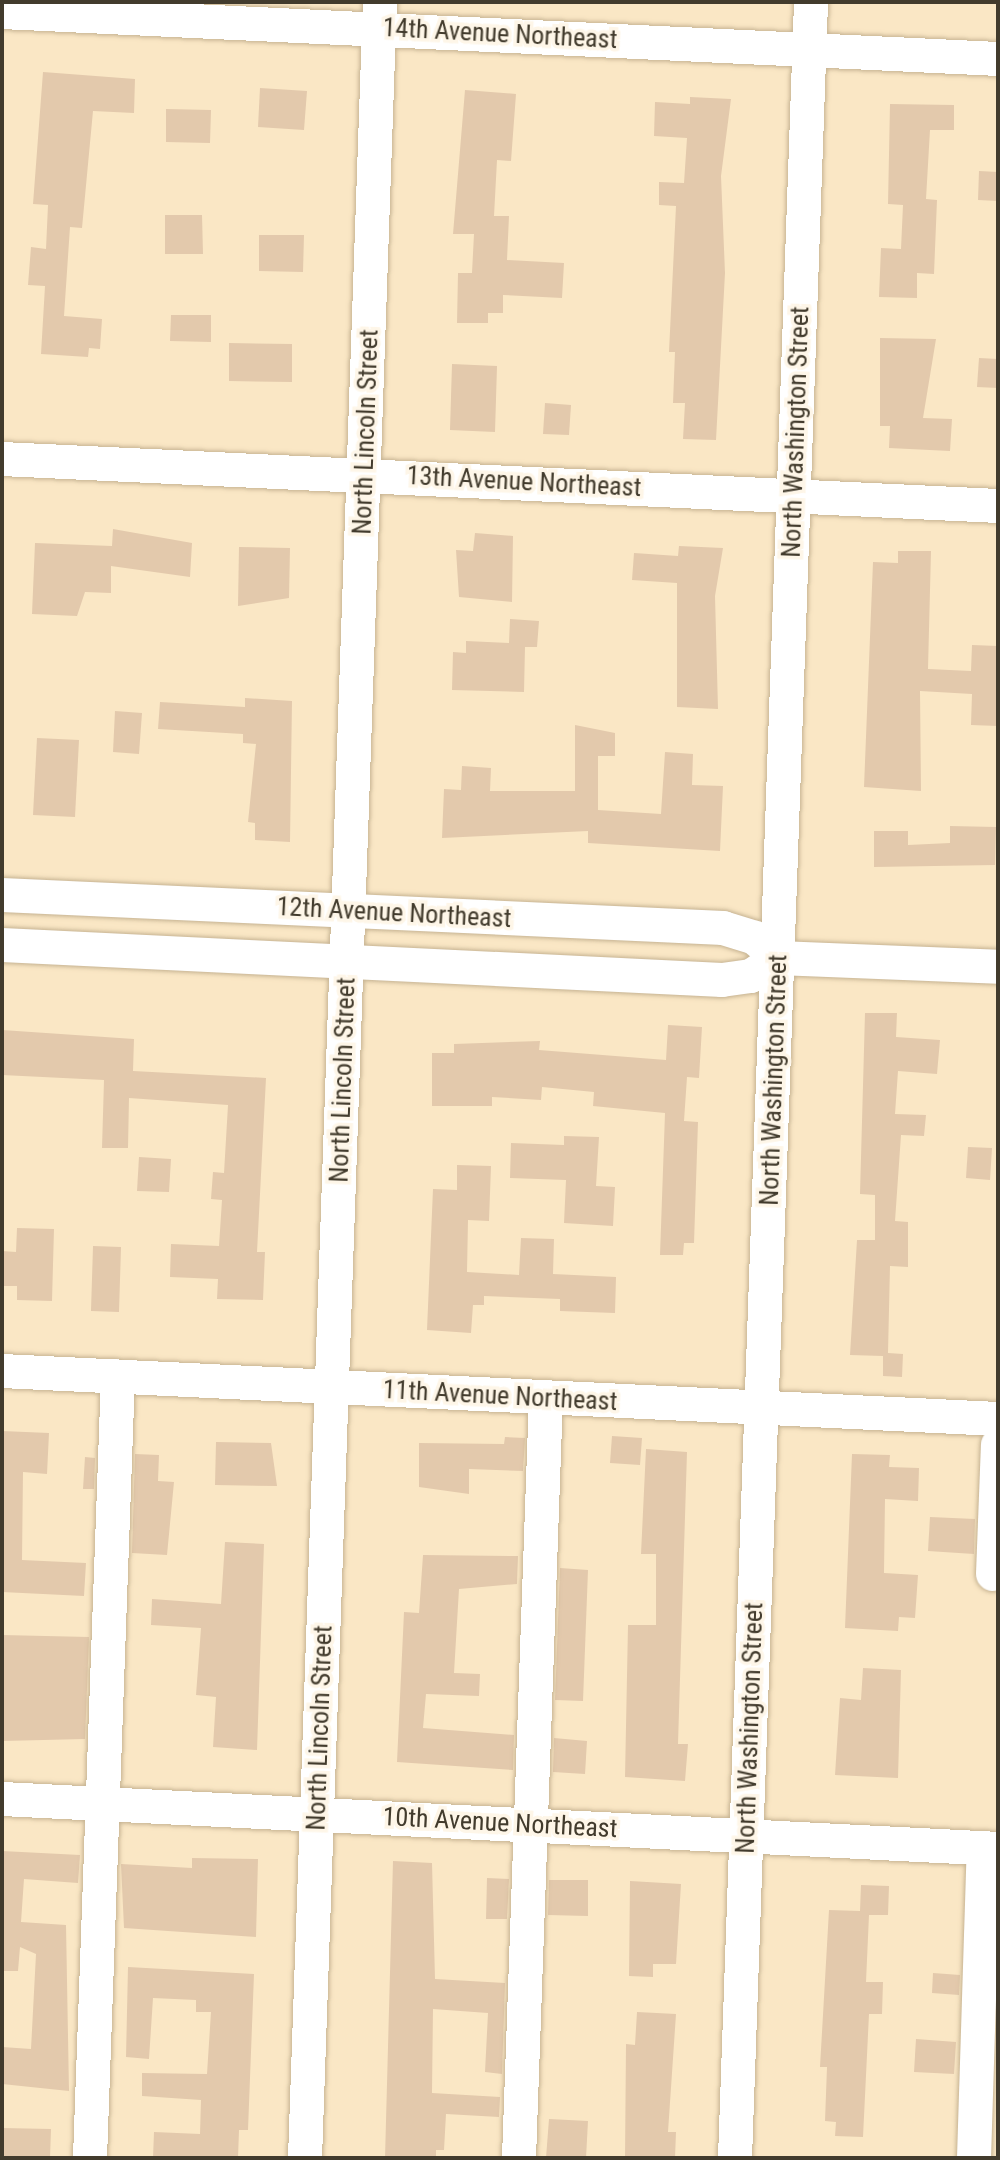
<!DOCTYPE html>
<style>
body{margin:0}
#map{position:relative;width:1000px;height:2160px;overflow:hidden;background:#fae7c5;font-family:"Roboto Condensed",sans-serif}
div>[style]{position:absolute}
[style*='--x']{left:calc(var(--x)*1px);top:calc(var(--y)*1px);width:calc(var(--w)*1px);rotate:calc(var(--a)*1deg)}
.building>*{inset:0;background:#e3c9ac}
.roads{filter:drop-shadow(0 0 2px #c6b392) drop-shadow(0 0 2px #c6b392)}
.minor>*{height:34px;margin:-17px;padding:0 17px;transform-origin:17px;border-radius:17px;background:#fff}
span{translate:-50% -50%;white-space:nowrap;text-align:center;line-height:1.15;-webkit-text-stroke:7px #fef6e8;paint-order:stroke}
.street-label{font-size:26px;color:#423b2d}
.frame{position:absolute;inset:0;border:4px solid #423b2d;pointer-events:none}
</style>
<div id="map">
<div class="building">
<i style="clip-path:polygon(43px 72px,135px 79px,134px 113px,93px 111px,82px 228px,70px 227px,64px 316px,102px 319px,100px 349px,89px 348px,88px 357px,41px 354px,45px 286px,28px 285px,31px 247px,46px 249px,48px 205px,33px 204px)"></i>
<i style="clip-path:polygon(260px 88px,307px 91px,304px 130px,258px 127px)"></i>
<i style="clip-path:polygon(465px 90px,516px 94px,511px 161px,497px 160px,494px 216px,509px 216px,507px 260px,564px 263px,562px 298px,503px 295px,503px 313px,488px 313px,488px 323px,457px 323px,458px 273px,472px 273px,474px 234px,453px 234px)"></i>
<i style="clip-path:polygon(690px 97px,731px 99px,721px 176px,725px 273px,716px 440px,683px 439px,685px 403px,673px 403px,675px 352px,669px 352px,676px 206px,659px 205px,659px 182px,684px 183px,687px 138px,654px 136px,655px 102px,690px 104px)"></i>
<i style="clip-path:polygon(890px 104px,954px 105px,954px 130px,930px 130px,926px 199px,937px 200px,934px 274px,917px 273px,917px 298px,879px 297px,881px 248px,901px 249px,903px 205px,888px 204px)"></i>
<i style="clip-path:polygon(166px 109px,211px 110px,210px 143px,166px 142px)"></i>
<i style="clip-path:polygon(979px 171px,998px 172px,998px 201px,978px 200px)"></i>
<i style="clip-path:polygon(165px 215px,202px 215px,203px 254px,165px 254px)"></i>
<i style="clip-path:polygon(259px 235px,304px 235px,303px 272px,259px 271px)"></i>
<i style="clip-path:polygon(171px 315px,211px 315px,211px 342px,170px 341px)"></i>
<i style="clip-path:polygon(880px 338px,936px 339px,923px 418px,952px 419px,950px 451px,889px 448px,890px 426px,880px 426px)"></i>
<i style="clip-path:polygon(229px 343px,292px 344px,292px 382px,229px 381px)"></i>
<i style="clip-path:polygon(979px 358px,998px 359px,998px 388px,977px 387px)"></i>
<i style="clip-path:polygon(452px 364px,497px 366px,495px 432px,450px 430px)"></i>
<i style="clip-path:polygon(545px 403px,571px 405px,569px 435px,543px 434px)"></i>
<i style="clip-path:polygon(113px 529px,192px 543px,190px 577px,111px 566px,111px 593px,85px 592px,77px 616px,32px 614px,35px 543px,112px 546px)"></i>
<i style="clip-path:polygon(475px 533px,513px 536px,512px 602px,459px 597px,456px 550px,473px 551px)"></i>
<i style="clip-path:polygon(679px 546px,723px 548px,715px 596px,718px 709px,677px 707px,677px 583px,632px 580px,634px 553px,678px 556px)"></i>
<i style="clip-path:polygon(239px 547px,290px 548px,289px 598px,238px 606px)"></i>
<i style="clip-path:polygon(898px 551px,931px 551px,928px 669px,971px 671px,972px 645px,998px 646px,998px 726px,971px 725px,972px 694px,920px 691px,921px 791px,864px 787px,873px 562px,898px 563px)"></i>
<i style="clip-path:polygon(510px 619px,539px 621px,537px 647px,525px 647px,524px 692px,452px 690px,453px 652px,466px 653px,466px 641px,509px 643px)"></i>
<i style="clip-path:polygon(245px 698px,292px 701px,290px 842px,255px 840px,255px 823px,248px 822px,256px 744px,243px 743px,243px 734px,158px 729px,160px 702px,245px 707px)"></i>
<i style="clip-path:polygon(115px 711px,142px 713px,139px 754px,113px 752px)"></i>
<i style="clip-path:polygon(575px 725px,615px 733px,615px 756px,598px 756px,598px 810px,661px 814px,665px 752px,693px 754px,692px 785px,723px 786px,720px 851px,588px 843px,588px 831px,442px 838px,444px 789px,461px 790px,462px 766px,491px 768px,490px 791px,575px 791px)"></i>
<i style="clip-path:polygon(37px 738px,79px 740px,75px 817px,33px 815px)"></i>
<i style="clip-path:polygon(950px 826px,996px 827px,995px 865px,874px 867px,874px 831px,908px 831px,908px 845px,950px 843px)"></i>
<i style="clip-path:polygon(865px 1013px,897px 1013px,896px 1037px,940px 1040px,937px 1074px,898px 1071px,895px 1114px,926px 1115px,924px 1136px,901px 1135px,895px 1221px,908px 1222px,908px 1267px,890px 1266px,888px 1353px,903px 1354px,902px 1377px,883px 1376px,883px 1356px,850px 1355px,857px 1240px,875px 1240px,875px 1195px,860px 1194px)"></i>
<i style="clip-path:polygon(668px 1025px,702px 1027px,699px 1078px,687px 1077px,684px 1121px,698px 1122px,694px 1243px,684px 1243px,683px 1255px,660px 1255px,665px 1113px,593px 1106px,594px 1092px,542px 1087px,541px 1100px,492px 1097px,492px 1106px,432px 1106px,432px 1053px,454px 1053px,454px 1044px,540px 1041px,539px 1050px,666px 1060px)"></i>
<i style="clip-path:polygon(2px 1030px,134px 1039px,133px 1071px,266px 1078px,257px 1252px,265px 1252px,263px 1300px,217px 1299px,218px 1279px,170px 1277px,171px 1244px,219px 1246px,222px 1200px,211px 1199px,213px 1172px,224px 1173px,228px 1105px,129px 1098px,128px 1148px,102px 1148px,104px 1080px,2px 1075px)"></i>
<i style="clip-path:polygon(564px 1136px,599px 1137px,596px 1186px,615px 1187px,613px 1226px,564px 1223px,566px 1180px,510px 1178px,511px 1143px,564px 1145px)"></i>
<i style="clip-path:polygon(968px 1147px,992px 1148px,990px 1180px,966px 1178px)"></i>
<i style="clip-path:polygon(139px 1157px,171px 1159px,169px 1192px,137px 1191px)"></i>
<i style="clip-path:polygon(457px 1165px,491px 1166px,489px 1221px,468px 1220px,467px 1272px,519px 1275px,521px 1238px,554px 1239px,553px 1274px,616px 1277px,615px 1313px,560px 1311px,560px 1299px,484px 1296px,484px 1305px,473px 1305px,471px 1333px,427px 1330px,433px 1189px,457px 1190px)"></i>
<i style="clip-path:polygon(17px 1228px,54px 1229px,52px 1301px,17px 1300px,17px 1286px,2px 1286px,2px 1251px,16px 1252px)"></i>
<i style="clip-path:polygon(93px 1246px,121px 1247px,119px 1312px,91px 1311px)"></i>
<i style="clip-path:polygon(2px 1431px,49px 1433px,47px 1474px,23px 1472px,22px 1560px,86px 1563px,84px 1596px,2px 1592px)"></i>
<i style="clip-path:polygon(612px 1436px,642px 1438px,640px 1465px,610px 1463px)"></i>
<i style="clip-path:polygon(505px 1437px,525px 1438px,523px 1471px,469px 1469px,469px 1494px,419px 1487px,419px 1443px,504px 1444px)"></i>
<i style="clip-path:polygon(216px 1442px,271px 1443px,277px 1486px,215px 1485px)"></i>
<i style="clip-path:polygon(646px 1449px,687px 1452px,678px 1744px,688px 1744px,685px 1781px,625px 1777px,628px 1625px,656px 1625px,656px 1554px,641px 1554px)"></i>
<i style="clip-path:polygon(135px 1454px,159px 1455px,158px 1481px,174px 1482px,167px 1555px,132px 1553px)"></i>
<i style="clip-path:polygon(852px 1454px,890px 1455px,889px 1467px,919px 1468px,918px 1501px,885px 1499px,884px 1573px,918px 1575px,915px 1618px,899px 1617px,898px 1631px,845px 1628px)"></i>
<i style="clip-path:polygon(85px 1457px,95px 1458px,94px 1489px,83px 1489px)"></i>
<i style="clip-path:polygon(930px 1517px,975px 1519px,974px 1554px,928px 1551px)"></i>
<i style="clip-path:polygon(225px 1542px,264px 1544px,257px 1750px,213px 1747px,216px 1697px,196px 1695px,201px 1628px,151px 1625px,152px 1599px,221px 1604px)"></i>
<i style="clip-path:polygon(423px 1555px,518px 1556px,517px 1584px,459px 1589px,454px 1673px,480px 1674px,479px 1696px,426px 1694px,423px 1728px,514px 1735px,513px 1770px,397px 1762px,404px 1612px,419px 1613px)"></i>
<i style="clip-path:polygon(560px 1568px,588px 1570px,583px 1701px,555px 1700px)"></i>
<i style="clip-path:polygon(2px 1635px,89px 1637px,85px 1739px,2px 1741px)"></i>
<i style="clip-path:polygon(863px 1668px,901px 1670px,898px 1778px,835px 1775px,840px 1698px,861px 1700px)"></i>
<i style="clip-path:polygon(554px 1738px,587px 1741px,585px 1774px,553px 1772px)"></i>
<i style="clip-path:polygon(2px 1851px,80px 1855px,78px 1883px,24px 1879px,21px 1922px,66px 1925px,69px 2091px,2px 2084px,2px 2047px,31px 2049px,36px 1954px,20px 1947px,18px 1971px,2px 1971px)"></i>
<i style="clip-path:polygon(192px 1858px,258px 1859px,256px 1937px,124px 1928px,121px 1864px,192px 1868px)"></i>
<i style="clip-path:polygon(393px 1861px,432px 1863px,435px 1979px,505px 1983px,502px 2074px,485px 2072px,488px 2013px,433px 2009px,432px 2093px,500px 2097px,499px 2117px,446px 2114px,444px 2150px,436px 2150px,436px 2158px,385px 2158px)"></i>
<i style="clip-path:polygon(487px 1878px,509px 1879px,507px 1919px,486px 1919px)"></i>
<i style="clip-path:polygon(549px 1880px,588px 1880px,588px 1916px,548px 1915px)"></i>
<i style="clip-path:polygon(630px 1881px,681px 1884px,676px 1964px,653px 1964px,653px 1977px,629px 1976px)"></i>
<i style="clip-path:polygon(861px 1885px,889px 1886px,888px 1915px,869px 1915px,866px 1982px,883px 1982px,882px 2014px,869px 2014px,863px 2137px,835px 2136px,836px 2122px,825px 2121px,827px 2067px,820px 2067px,829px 1910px,860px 1911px)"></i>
<i style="clip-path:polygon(128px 1967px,254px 1974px,248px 2130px,239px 2130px,238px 2158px,153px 2158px,154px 2132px,200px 2134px,201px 2100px,142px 2096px,142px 2073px,207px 2074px,211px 2012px,196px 2012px,196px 2000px,153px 1998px,149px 2059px,126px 2057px)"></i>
<i style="clip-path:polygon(933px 1973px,960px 1975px,959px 1995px,932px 1993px)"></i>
<i style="clip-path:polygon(637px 2012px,676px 2014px,668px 2132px,676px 2132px,675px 2158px,625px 2158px,626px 2044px,635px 2045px)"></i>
<i style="clip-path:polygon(916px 2039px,956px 2042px,954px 2074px,914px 2072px)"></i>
<i style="clip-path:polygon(549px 2119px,588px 2121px,586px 2158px,546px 2158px)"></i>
<i style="clip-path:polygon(2px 2128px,51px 2129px,50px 2158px,2px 2158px)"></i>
</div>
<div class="roads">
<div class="minor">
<i style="--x:2;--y:12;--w:997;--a:2.7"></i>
<i style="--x:2;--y:459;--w:997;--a:2.7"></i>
<i style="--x:2;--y:895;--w:722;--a:2.62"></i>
<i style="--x:723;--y:928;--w:34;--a:17"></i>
<i style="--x:755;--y:938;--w:30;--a:41"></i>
<i style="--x:2;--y:945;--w:721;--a:2.78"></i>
<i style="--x:722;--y:980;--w:29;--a:-8"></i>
<i style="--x:751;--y:976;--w:32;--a:-34"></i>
<i style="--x:778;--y:958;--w:220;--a:2.3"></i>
<i style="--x:2;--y:1371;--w:997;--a:2.76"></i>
<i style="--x:993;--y:1574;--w:129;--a:-87.8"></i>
<i style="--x:2;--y:1799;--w:997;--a:2.87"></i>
<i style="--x:90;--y:2158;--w:782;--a:-87.95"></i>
<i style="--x:305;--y:2158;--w:2157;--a:-88.01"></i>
<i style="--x:519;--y:2158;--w:760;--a:-87.97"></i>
<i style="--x:735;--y:2158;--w:2157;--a:-87.98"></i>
<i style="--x:974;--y:2158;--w:310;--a:-88.2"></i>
</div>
</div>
<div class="street-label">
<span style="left:500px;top:34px;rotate:3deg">14th Avenue Northeast</span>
<span style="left:366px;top:432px;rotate:-88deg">North Lincoln Street</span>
<span style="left:796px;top:432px;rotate:-88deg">North Washington Street</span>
<span style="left:524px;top:482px;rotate:3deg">13th Avenue Northeast</span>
<span style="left:394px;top:913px;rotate:3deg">12th Avenue Northeast</span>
<span style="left:343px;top:1080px;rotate:-88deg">North Lincoln Street</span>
<span style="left:774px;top:1080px;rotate:-88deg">North Washington Street</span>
<span style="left:500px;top:1396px;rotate:3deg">11th Avenue Northeast</span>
<span style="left:320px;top:1728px;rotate:-88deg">North Lincoln Street</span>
<span style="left:750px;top:1728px;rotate:-88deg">North Washington Street</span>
<span style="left:500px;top:1823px;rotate:3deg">10th Avenue Northeast</span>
</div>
<div class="frame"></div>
</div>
